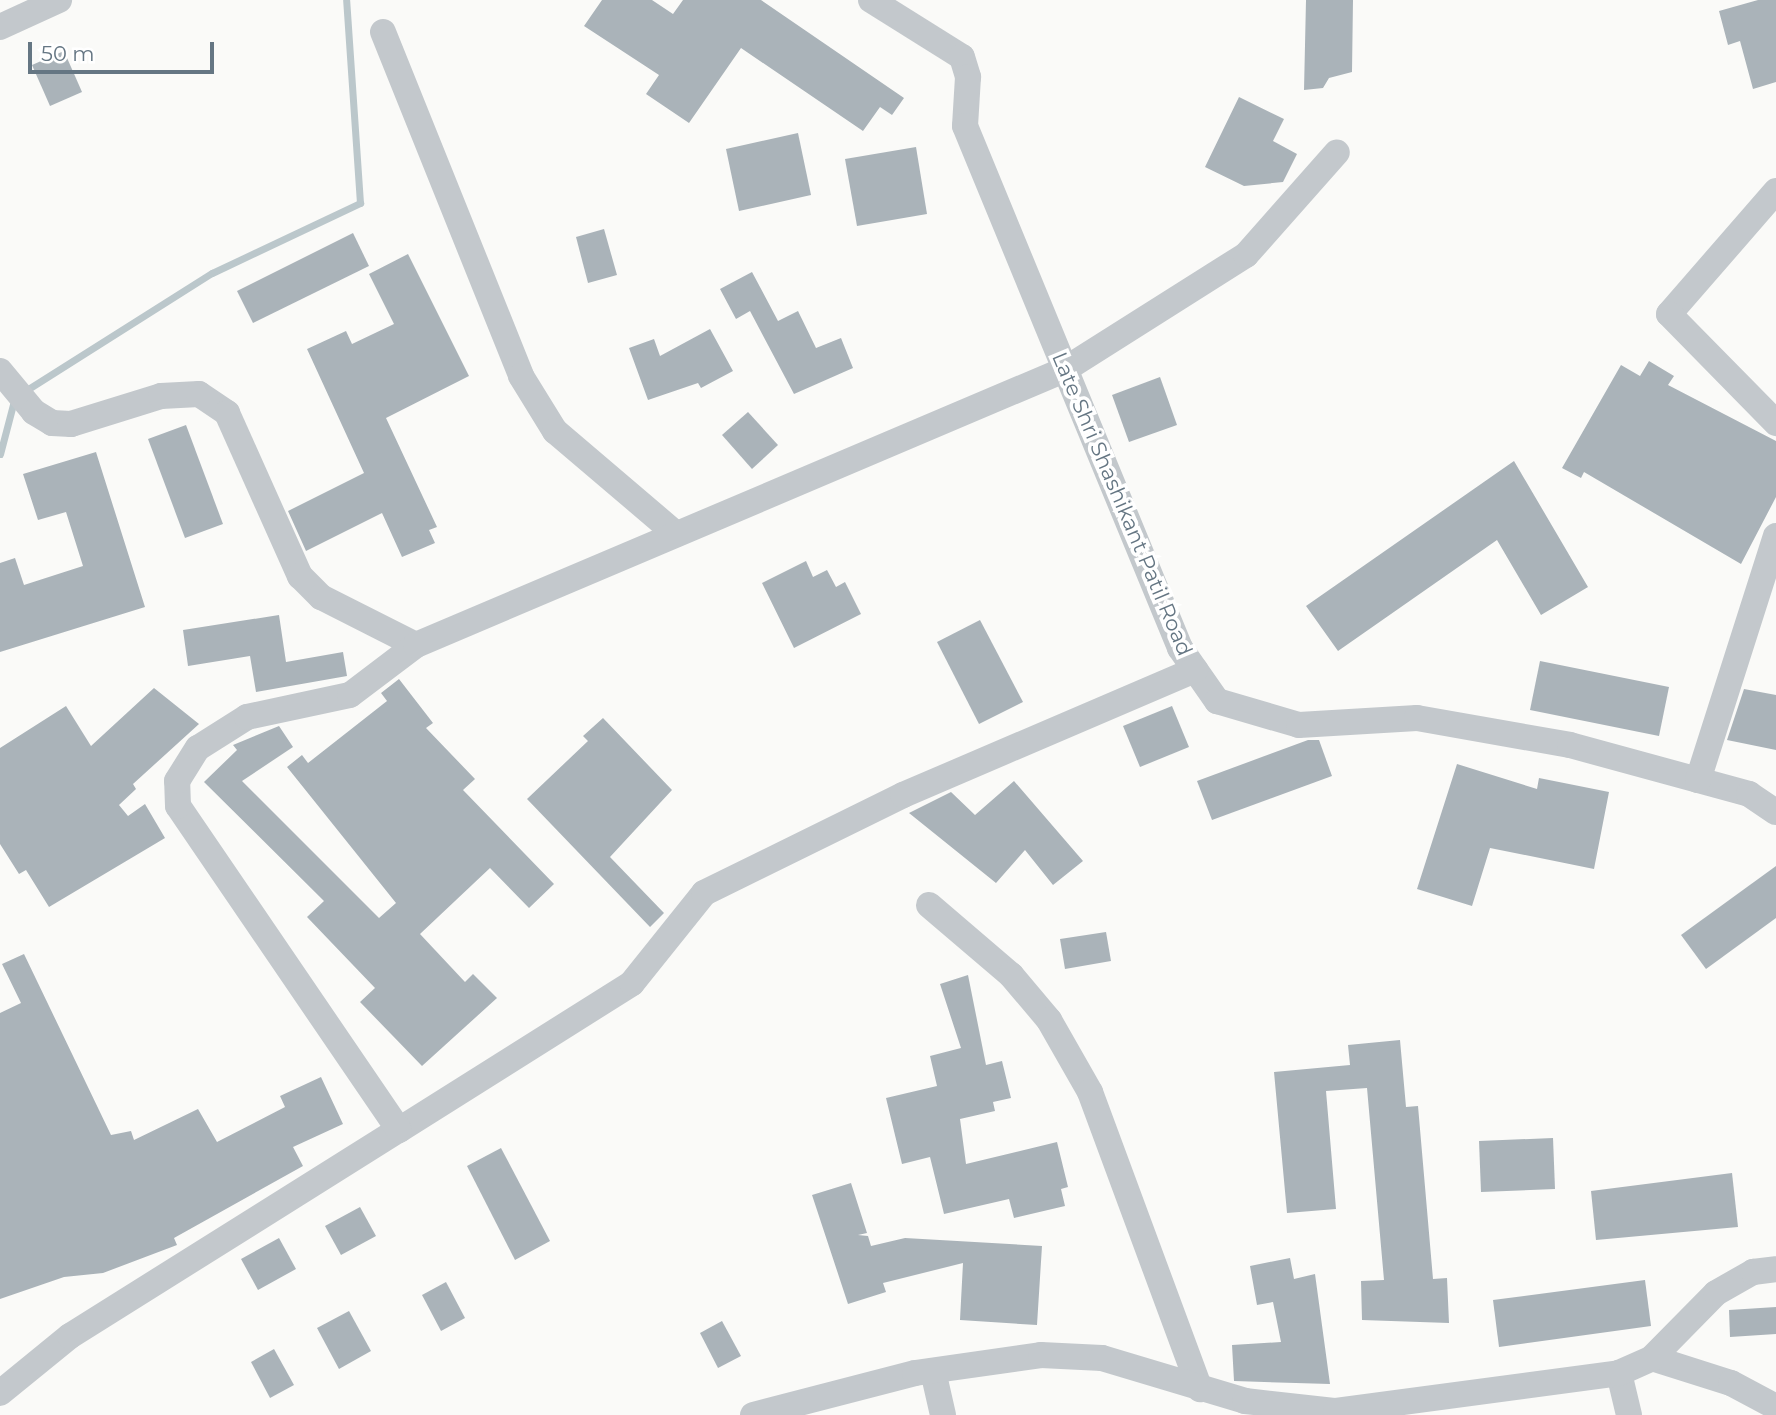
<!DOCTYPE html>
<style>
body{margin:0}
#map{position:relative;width:1776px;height:1415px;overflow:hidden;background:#fafaf8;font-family:Montserrat,sans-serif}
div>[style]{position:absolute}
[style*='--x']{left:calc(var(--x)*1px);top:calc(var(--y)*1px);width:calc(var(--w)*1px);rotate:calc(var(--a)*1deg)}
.stream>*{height:7px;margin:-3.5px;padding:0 3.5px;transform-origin:3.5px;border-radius:3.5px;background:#bbc7cb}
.building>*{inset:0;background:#aab3b9}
.minor>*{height:26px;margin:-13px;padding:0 13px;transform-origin:13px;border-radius:13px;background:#c3c8cc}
span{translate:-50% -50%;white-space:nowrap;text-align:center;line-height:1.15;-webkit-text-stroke:7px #fff;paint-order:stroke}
.street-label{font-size:21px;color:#657683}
.scale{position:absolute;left:28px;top:42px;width:186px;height:32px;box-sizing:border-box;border:4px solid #657683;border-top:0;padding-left:9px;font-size:21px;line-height:24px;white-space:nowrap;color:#657683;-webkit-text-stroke:5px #fff;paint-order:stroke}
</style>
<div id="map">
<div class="stream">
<i style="--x:25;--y:391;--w:221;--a:-32.3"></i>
<i style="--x:212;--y:273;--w:164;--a:-25.3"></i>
<i style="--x:360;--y:203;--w:203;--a:-93.9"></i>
<i style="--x:0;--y:454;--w:59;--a:-75.3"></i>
</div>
<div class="building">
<i style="clip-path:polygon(602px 0,652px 0,673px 14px,683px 0,761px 0,904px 98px,892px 115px,880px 107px,863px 131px,741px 48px,689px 123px,646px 94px,659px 75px,584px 26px)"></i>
<i style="clip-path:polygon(1306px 0,1353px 0,1352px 72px,1329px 78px,1323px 88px,1304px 90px)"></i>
<i style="clip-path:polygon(1758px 0,1776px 0,1776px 82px,1753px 89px,1740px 41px,1728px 45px,1719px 11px)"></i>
<i style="clip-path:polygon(64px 51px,82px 92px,50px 106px,32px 65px)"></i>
<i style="clip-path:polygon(1239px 97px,1284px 119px,1273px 141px,1297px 154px,1283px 182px,1244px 186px,1205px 167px)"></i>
<i style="clip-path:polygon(798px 133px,811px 195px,739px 211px,726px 149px)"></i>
<i style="clip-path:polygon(916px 147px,927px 214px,857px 226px,845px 159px)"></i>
<i style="clip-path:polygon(604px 229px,617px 275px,588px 283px,576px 237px)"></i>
<i style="clip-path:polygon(353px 233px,369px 266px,253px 323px,237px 291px)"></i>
<i style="clip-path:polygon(408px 254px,469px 376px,386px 418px,437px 527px,429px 530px,435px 543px,402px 557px,382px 513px,306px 551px,288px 511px,364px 473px,307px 349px,346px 331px,352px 344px,394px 324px,369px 274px)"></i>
<i style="clip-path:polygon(752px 272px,778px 321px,798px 311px,816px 348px,841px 338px,853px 368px,794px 394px,750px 311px,736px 319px,720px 289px)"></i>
<i style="clip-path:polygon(710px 329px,733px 371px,701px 388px,698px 383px,648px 400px,629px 348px,654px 339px,660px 356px)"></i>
<i style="clip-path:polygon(1649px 361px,1674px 376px,1668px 385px,1776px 441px,1776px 497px,1741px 564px,1584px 472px,1581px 478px,1562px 468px,1621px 365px,1640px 376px)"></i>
<i style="clip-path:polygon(1160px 377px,1177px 425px,1129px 442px,1112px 395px)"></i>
<i style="clip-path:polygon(748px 412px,778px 445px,752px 469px,722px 435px)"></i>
<i style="clip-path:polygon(186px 425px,223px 524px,185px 538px,148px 439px)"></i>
<i style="clip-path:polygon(96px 452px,145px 607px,0 652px,0 563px,15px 558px,24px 585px,83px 566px,66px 512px,38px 520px,23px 474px)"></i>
<i style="clip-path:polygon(1514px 461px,1588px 587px,1541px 615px,1497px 540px,1338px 651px,1306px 606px)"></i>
<i style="clip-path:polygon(806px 561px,813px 577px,827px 570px,836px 587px,845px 582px,861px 614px,794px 648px,762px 583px)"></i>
<i style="clip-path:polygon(279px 615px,286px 662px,343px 652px,347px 676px,256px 692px,250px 656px,188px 666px,183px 630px)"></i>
<i style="clip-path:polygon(980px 620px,1023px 702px,979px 724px,937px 642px)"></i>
<i style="clip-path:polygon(1540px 661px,1669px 687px,1659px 736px,1530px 710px)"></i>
<i style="clip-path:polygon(399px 679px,433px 723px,426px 728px,475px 779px,463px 790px,554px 884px,529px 908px,490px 868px,420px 934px,465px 982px,473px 974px,497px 998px,422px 1066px,360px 1002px,375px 988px,307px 917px,324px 901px,204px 782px,237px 750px,233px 745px,279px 726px,293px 747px,242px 781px,379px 918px,396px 903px,287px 767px,302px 755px,308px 763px,387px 701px,381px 693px)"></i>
<i style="clip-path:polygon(154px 688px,199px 724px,133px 784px,136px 789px,119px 805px,128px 816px,145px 804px,165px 838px,49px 907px,26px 870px,19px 874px,0 844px,0 748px,66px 706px,91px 746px)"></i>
<i style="clip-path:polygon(1744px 689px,1776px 695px,1776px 750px,1727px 740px)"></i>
<i style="clip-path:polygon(1172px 706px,1189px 747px,1140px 767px,1123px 726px)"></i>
<i style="clip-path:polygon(603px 718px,672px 790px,610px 857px,664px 913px,650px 927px,527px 799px,588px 741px,583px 736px)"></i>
<i style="clip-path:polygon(1308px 740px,1319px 740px,1332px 776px,1212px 820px,1197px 781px)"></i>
<i style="clip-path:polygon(1457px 764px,1537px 789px,1539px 778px,1609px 792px,1594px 869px,1490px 848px,1472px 906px,1417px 889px)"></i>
<i style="clip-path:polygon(1014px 781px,1083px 861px,1053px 885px,1025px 850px,996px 883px,909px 813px,951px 792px,975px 815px)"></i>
<i style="clip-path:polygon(1776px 866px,1776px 918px,1706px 969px,1681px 935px)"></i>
<i style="clip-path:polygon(1106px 932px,1111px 961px,1065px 969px,1060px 939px)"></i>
<i style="clip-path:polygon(24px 954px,111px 1135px,131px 1131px,134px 1140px,198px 1109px,217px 1142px,285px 1107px,280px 1096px,321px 1077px,343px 1124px,293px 1147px,303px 1166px,174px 1238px,177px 1245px,103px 1273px,64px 1277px,0 1299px,0 1013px,21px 1003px,2px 964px)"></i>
<i style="clip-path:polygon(968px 975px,986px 1065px,1002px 1061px,1011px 1098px,993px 1102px,995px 1111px,960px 1119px,966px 1164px,1057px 1142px,1068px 1187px,1061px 1189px,1065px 1206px,1014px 1218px,1009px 1199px,944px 1214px,930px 1157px,902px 1164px,886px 1098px,937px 1086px,930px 1056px,961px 1048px,940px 984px)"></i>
<i style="clip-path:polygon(1400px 1040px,1406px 1107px,1418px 1106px,1433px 1279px,1447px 1278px,1449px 1323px,1362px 1320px,1361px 1281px,1384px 1280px,1367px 1088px,1326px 1091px,1336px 1209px,1287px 1213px,1274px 1072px,1350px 1065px,1348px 1045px)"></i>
<i style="clip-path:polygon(1553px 1138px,1555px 1189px,1481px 1192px,1479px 1141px)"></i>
<i style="clip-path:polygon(501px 1148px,550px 1241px,515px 1260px,467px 1166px)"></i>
<i style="clip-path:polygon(1732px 1173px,1738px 1227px,1596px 1240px,1591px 1191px)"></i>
<i style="clip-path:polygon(851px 1183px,867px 1233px,858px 1235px,868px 1236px,871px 1246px,905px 1238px,1042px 1246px,1037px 1325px,960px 1320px,963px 1263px,883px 1283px,886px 1292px,848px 1304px,812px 1195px)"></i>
<i style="clip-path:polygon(360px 1207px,376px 1236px,341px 1255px,325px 1226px)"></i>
<i style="clip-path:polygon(279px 1238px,296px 1269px,258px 1290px,241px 1259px)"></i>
<i style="clip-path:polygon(1290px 1258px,1294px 1279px,1315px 1274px,1330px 1384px,1234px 1381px,1232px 1345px,1281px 1342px,1273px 1302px,1257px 1305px,1250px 1266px)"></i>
<i style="clip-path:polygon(1645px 1280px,1651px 1326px,1499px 1347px,1493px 1300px)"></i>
<i style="clip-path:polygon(446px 1282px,465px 1318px,441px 1331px,422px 1295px)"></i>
<i style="clip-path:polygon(1776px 1307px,1776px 1334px,1730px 1337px,1729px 1310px)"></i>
<i style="clip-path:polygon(349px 1311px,371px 1351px,339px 1369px,317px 1328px)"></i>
<i style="clip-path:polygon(722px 1321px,741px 1356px,718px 1368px,700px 1333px)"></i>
<i style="clip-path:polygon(274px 1349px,294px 1385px,270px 1398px,251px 1362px)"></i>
</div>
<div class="minor">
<i style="--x:871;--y:0;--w:107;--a:32.1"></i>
<i style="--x:962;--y:57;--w:21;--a:73"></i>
<i style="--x:968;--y:77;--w:49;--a:93.5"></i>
<i style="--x:965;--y:126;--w:565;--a:67.61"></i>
<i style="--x:1180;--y:648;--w:65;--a:55.1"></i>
<i style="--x:1217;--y:701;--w:85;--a:16.3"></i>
<i style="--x:1299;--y:725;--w:118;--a:-3.4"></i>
<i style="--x:1417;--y:718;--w:155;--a:10"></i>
<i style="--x:1570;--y:745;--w:186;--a:15.3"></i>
<i style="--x:1749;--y:794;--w:32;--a:34"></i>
<i style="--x:0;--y:27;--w:65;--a:-24.6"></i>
<i style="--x:383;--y:32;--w:371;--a:68.1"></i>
<i style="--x:521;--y:376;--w:65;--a:58.3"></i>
<i style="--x:555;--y:431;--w:159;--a:40.4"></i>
<i style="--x:1776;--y:191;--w:163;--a:131"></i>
<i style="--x:1669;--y:314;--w:153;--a:45.5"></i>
<i style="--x:0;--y:371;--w:53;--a:50.3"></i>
<i style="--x:34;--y:412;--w:21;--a:31"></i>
<i style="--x:52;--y:423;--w:19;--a:3"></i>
<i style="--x:71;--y:424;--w:94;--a:-17.3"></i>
<i style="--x:161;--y:396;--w:38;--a:-3"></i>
<i style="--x:199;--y:394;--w:34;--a:34"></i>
<i style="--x:227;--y:413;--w:179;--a:65.9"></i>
<i style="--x:300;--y:576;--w:30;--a:45"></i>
<i style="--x:321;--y:597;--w:106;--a:26.8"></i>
<i style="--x:1698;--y:780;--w:256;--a:-72.3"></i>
<i style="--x:929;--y:905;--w:108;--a:40.5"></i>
<i style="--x:1011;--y:975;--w:59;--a:49.8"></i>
<i style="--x:1049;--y:1020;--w:83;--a:60.3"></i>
<i style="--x:1090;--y:1092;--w:317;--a:69.7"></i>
<i style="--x:399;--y:1130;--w:275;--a:-32.2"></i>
<i style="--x:632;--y:983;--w:115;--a:-51.3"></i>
<i style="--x:704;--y:893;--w:222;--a:-26.2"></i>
<i style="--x:903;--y:795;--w:318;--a:-23.2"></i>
<i style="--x:1652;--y:1358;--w:83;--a:17.6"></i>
<i style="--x:1731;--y:1383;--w:51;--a:28.1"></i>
<i style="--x:933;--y:1371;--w:45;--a:77.2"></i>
<i style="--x:1619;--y:1373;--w:43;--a:76.6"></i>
<i style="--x:0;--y:1393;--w:90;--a:-39.2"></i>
<i style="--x:70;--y:1336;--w:388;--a:-32.1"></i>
<i style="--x:399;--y:1130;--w:392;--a:-124.3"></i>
<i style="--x:178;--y:806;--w:25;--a:-92"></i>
<i style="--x:177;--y:781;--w:39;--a:-58"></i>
<i style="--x:198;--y:748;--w:58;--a:-32.3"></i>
<i style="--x:247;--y:717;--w:105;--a:-12.1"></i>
<i style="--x:350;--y:695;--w:83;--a:-37.1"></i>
<i style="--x:416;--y:645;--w:704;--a:-23"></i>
<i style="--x:1064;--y:370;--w:215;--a:-32.3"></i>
<i style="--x:1246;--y:255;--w:137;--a:-48.5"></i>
<i style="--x:753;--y:1415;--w:167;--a:-14.5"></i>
<i style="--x:915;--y:1373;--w:127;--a:-8.1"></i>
<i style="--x:1041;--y:1355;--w:61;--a:2.8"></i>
<i style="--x:1102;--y:1358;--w:149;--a:16.7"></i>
<i style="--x:1245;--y:1401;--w:92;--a:6.3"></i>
<i style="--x:1336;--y:1411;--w:286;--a:-7.6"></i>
<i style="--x:1619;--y:1373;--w:36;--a:-24"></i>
<i style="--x:1652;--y:1358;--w:91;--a:-45.4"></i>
<i style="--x:1716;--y:1293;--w:43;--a:-29.6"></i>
<i style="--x:1753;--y:1272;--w:23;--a:-7"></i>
</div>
<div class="street-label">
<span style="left:1122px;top:504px;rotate:67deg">Late Shri Shashikant Patil Road</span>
</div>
<div class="scale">50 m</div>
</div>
